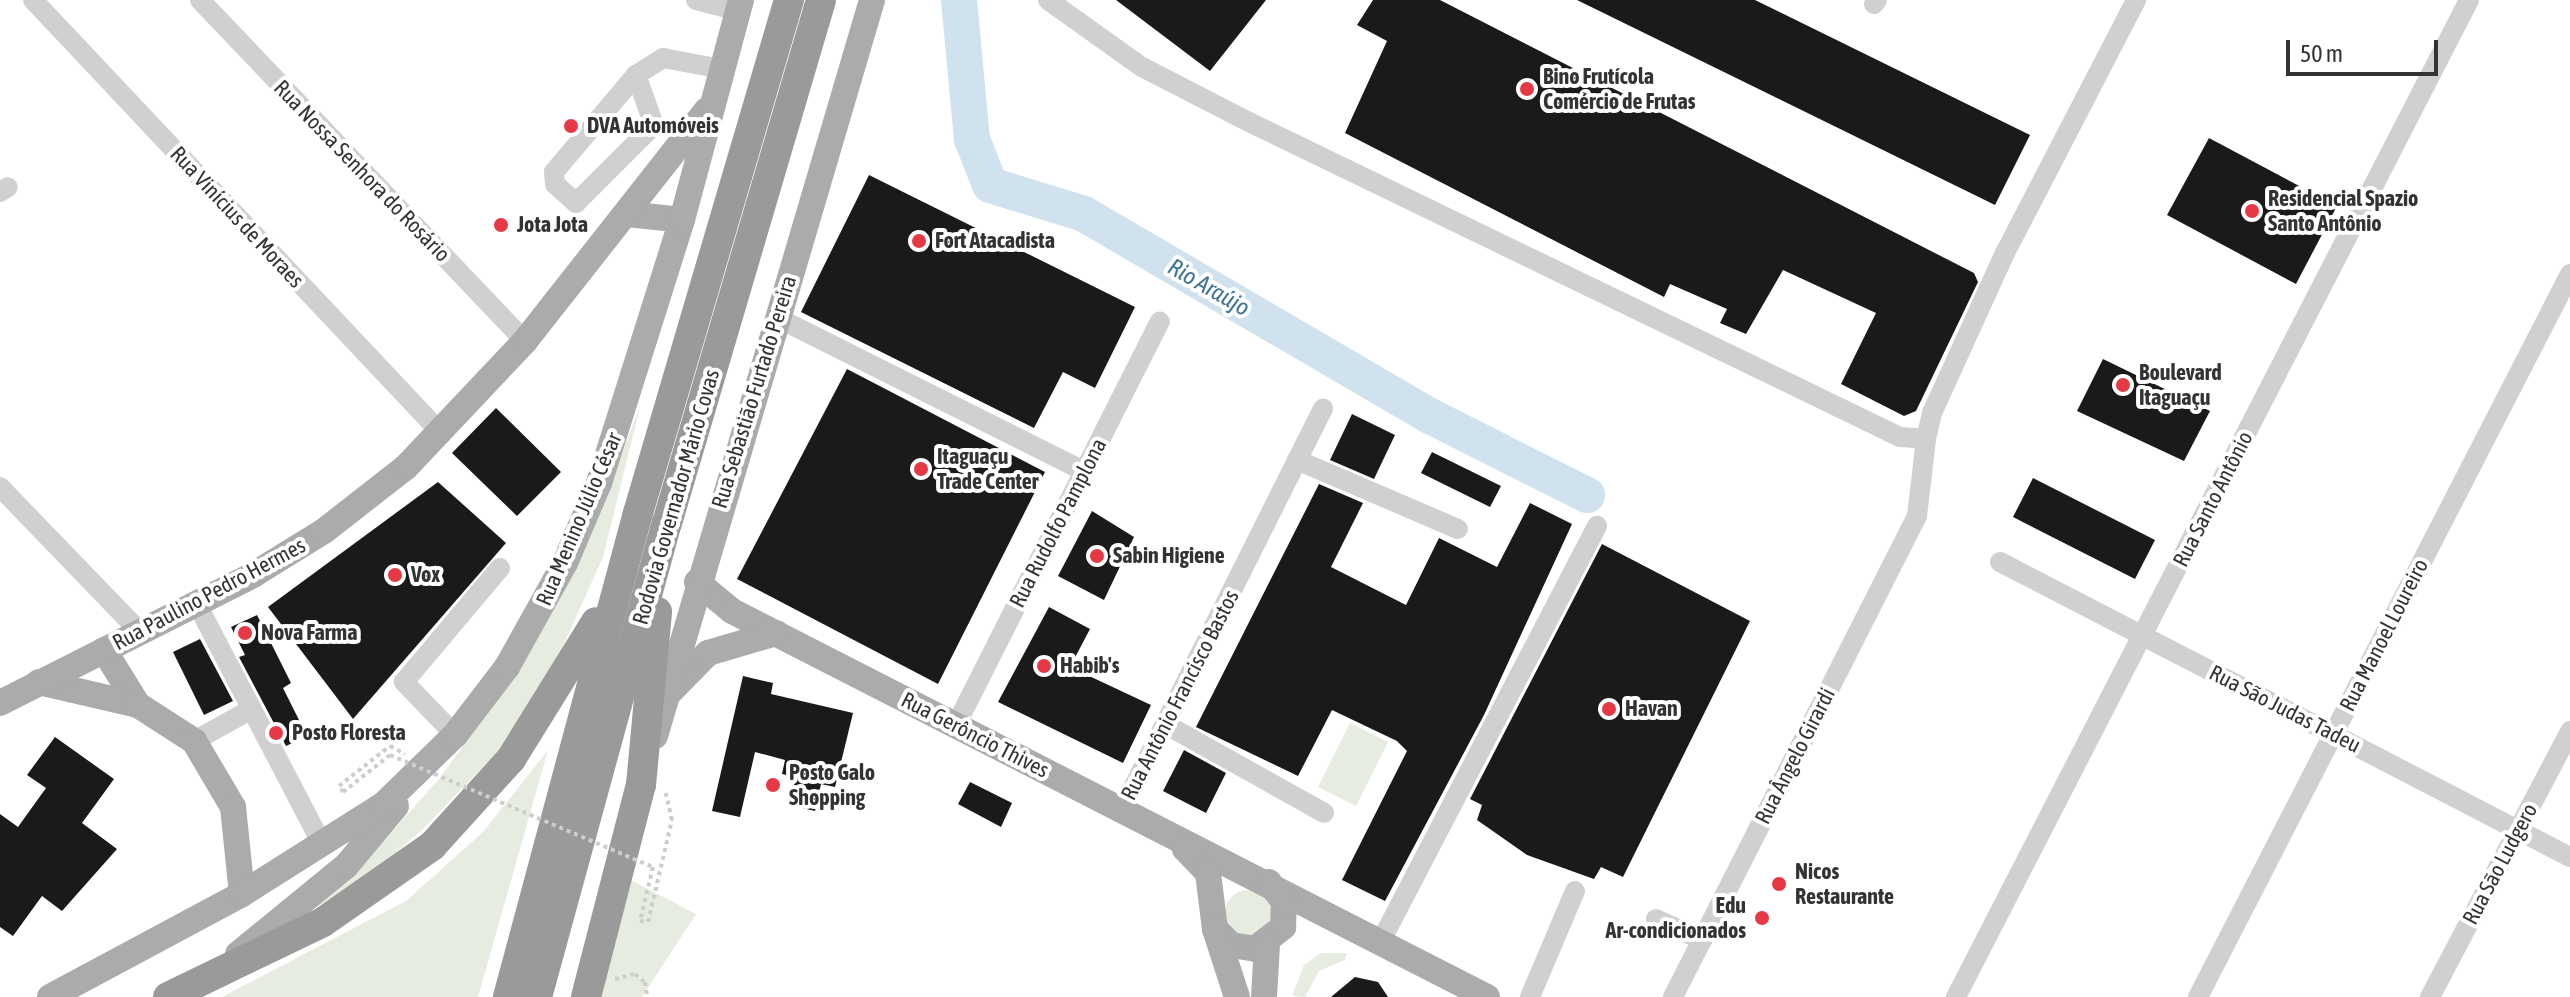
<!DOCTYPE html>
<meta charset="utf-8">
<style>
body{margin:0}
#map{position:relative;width:2570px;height:997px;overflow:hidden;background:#fff;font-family:"Asap Condensed",sans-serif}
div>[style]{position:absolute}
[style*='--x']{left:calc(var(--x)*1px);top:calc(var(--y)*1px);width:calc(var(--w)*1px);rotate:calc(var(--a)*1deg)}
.green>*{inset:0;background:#e6ecdf}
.round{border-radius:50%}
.river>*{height:36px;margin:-18px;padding:0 18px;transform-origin:18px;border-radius:18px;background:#cfe2ee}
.building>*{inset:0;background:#1a1a1a}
.path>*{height:4px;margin-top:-2px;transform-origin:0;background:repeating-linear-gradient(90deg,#cdcdcd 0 4px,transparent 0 8px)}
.minor>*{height:20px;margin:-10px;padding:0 10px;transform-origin:10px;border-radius:10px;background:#d0d0d0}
.major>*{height:26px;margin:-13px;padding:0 13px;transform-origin:13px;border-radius:13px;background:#ababab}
.highway>*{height:30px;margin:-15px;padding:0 15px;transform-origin:15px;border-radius:15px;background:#9a9a9a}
.path-bridge>*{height:4px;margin-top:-2px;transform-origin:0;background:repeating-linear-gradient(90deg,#cdcdcd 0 4px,transparent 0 8px)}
.dots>*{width:22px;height:22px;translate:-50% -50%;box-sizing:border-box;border:4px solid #fff;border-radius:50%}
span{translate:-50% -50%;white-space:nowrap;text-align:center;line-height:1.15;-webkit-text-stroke:8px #fff;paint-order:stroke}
.poi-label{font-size:22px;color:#333;font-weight:700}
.left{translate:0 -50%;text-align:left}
.right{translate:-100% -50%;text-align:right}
.street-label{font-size:22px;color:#333}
.water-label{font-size:24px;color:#3f7597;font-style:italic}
.scale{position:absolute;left:2286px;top:40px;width:152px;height:36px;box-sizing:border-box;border:4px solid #333;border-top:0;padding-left:10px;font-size:24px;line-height:28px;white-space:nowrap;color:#333;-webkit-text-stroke:6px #fff;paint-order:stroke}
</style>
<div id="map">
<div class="green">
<i style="clip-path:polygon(640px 407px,603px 557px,549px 677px,499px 750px,423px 829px,374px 872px,296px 920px,374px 852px,439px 779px,521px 666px,580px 558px)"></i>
<i style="clip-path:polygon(1350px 723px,1388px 742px,1356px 806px,1318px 787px)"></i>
<i style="clip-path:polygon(548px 750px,478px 997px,222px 997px,406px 901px,484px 831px)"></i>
<i style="clip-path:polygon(629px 879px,696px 914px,642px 997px,599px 997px)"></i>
<i class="round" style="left:1225px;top:890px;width:46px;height:46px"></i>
<i style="clip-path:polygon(1321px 953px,1347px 953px,1345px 960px,1319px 971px,1305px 997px,1292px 996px,1304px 965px)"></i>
</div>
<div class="river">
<i style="--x:959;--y:0;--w:140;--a:84.7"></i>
<i style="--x:972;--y:139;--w:49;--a:68.6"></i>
<i style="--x:990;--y:185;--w:98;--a:17.1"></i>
<i style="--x:1084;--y:214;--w:401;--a:30.3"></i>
<i style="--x:1430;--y:416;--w:176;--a:26.7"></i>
</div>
<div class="building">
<i style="clip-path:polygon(1116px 0,1266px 0,1210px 71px)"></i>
<i style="clip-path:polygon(1373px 0,1440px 0,1974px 273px,1978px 282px,1916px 411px,1904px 416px,1841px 384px,1876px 313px,1783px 270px,1746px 334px,1720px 323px,1727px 309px,1670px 284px,1664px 297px,1345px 133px,1387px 41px,1357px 25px)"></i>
<i style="clip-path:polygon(1577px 0,1755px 0,2030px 135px,1995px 205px)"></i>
<i style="clip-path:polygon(2209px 138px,2337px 206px,2296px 284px,2167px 215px)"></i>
<i style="clip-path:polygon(869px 175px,1135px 307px,1095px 388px,1063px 372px,1034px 428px,801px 312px)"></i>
<i style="clip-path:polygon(2103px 359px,2210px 411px,2184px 461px,2077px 411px)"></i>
<i style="clip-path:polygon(847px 369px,1045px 472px,938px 684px,737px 579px)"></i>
<i style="clip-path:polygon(496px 408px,561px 472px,517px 516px,452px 453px)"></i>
<i style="clip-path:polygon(1352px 414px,1395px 435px,1374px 479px,1330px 460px)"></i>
<i style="clip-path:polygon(1432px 452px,1501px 486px,1490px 507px,1421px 473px)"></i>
<i style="clip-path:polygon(2033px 478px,2155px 540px,2135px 579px,2013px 517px)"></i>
<i style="clip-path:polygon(438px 482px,506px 543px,353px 719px,268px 607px)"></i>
<i style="clip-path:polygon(1319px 484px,1363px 503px,1331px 567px,1406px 605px,1439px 538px,1497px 567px,1530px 503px,1572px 524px,1484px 715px,1385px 901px,1342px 880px,1407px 751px,1397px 741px,1332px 710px,1298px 776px,1196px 727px)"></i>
<i style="clip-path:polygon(1092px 511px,1134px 537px,1104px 600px,1058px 576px)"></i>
<i style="clip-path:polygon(1602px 544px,1750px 621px,1623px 877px,1601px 867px,1594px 879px,1527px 855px,1477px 820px,1482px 805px,1470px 799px)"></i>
<i style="clip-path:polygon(1049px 607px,1090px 629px,1070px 667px,1151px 705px,1123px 763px,998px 702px)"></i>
<i style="clip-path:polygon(257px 615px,291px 683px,283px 688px,307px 736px,286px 746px,239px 657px,245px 655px,231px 627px)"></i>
<i style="clip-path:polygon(200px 639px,233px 701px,204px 715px,173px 652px)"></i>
<i style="clip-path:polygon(743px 676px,773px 683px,771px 694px,853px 713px,835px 787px,821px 784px,815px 811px,789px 805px,796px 777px,782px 774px,785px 760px,755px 752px,740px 817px,712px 811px)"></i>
<i style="clip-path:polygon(55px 737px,114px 779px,82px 823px,117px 849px,62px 911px,42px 896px,13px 936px,0 927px,0 814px,18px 827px,46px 788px,27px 775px)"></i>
<i style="clip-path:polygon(1184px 750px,1226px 773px,1206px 813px,1163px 791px)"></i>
<i style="clip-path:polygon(970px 782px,1012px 803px,1001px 827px,958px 804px)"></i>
<i style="clip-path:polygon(1355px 977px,1378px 982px,1388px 997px,1331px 997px)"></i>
</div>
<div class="path">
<i style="--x:390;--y:755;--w:60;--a:141.8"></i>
<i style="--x:343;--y:792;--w:7;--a:-124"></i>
<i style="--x:339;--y:786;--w:65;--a:-38.1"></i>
<i style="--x:390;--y:746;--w:17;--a:28"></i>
<i style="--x:653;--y:867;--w:56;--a:103.5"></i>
<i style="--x:640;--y:921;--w:8;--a:7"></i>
<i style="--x:648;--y:922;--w:105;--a:-76.8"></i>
<i style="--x:672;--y:820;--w:28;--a:-103"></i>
<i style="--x:615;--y:979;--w:21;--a:-14"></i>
<i style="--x:635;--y:974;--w:13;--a:39"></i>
<i style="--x:645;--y:982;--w:15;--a:82"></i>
</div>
<div class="minor">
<i style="--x:33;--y:0;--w:596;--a:46.7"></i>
<i style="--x:200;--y:0;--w:471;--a:46.4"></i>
<i style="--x:696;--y:0;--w:43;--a:14.7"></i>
<i style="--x:1048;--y:0;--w:115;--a:35.5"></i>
<i style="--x:1142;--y:67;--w:120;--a:27.2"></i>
<i style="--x:1249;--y:122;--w:723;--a:25.82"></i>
<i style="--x:1900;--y:437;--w:26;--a:4"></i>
<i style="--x:1926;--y:439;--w:27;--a:-77"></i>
<i style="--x:1932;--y:413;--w:176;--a:-65.5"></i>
<i style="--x:2005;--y:253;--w:285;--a:-62.6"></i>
<i style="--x:1874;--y:4;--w:5;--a:-53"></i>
<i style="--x:636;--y:75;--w:53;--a:70.2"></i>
<i style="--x:654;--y:125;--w:110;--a:135"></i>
<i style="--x:576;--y:203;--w:28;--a:-138"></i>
<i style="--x:555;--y:184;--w:12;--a:-95"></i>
<i style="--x:554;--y:172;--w:127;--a:-49.8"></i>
<i style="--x:636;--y:75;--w:32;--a:-32"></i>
<i style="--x:663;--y:58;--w:60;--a:10.6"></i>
<i style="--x:0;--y:192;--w:9;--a:-32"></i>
<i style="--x:776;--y:317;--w:344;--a:26.6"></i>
<i style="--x:1297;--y:460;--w:175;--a:23.2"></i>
<i style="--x:0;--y:487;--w:203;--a:46"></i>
<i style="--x:2000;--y:562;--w:642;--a:27.36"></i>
<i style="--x:197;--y:604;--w:271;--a:62.5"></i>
<i style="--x:1165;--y:724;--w:182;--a:29.2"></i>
<i style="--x:956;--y:725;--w:452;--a:-63.2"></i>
<i style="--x:455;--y:735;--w:74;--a:-133.9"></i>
<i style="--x:404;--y:682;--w:149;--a:-49.9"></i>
<i style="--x:194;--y:741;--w:66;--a:-28.9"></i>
<i style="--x:1122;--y:810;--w:449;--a:-63.4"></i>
<i style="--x:1656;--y:919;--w:51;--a:24.5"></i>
<i style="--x:1381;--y:941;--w:468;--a:-62.5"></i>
<i style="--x:1530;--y:997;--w:115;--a:-67"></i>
<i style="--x:1673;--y:997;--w:539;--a:-63.1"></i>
<i style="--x:1917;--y:516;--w:78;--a:-83.3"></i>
<i style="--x:1956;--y:997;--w:1121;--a:-62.77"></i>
<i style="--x:2198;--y:997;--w:813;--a:-62.77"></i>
<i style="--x:2430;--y:997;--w:301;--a:-62.2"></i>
</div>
<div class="major">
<i style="--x:627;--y:214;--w:55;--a:6.2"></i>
<i style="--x:697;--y:582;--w:45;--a:39.6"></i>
<i style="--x:732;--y:611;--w:848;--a:27.08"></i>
<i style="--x:104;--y:650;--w:65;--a:58.3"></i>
<i style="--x:39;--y:682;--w:102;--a:13.1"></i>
<i style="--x:138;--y:705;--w:67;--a:32.7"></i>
<i style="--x:194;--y:741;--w:77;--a:59.4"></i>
<i style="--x:233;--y:807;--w:87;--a:84.1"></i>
<i style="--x:670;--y:692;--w:54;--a:-45.7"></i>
<i style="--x:708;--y:653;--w:71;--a:-16.4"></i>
<i style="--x:0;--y:703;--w:284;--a:-26.8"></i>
<i style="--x:253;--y:575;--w:84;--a:-31.8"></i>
<i style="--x:324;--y:531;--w:104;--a:-38"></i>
<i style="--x:406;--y:467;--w:173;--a:-46.6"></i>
<i style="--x:525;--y:341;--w:293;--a:-51.8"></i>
<i style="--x:655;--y:736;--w:767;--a:-73.57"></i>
<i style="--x:1185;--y:849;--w:33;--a:46"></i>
<i style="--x:1208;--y:873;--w:56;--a:82.9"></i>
<i style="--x:1215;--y:929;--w:23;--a:45"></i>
<i style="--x:1231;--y:945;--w:24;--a:9"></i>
<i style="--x:1255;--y:949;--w:36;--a:-38"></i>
<i style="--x:1283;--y:927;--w:25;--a:-88"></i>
<i style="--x:1284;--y:902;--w:25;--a:-127"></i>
<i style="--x:1215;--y:929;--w:71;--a:72.1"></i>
<i style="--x:238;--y:954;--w:139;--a:-39.2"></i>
<i style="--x:346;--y:866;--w:78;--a:-50.2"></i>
<i style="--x:50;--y:997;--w:218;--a:-28.2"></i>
<i style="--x:242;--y:894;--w:167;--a:-32.3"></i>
<i style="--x:383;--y:805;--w:100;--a:-44.2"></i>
<i style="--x:455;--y:735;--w:86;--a:-52.6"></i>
<i style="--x:507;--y:667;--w:119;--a:-60.9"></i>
<i style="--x:565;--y:563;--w:87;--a:-67"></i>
<i style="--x:599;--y:483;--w:276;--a:-72.5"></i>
<i style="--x:682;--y:220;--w:228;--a:-75"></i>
<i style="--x:1264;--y:997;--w:52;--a:-86.7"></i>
</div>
<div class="highway">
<i style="--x:168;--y:997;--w:172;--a:-25.8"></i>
<i style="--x:323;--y:922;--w:133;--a:-34.9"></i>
<i style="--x:432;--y:846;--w:118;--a:-47.8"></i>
<i style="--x:511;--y:759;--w:161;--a:-58.2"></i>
<i style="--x:508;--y:997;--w:501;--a:-74.97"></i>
<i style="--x:638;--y:513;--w:535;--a:-73.6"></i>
<i style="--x:537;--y:997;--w:492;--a:-74.7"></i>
<i style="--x:667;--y:523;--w:545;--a:-73.59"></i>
<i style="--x:586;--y:997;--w:219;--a:-75.5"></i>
<i style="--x:641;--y:785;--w:174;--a:-84.7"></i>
</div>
<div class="path-bridge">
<i style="--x:390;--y:755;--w:286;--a:23.1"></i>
</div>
<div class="dots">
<i style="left:1527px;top:89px;background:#e63946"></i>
<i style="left:571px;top:126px;background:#e63946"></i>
<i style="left:2252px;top:211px;background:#e63946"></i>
<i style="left:501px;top:225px;background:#e63946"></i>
<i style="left:919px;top:241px;background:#e63946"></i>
<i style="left:2123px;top:385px;background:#e63946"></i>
<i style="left:921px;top:469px;background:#e63946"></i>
<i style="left:1097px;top:556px;background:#e63946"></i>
<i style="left:395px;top:575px;background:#e63946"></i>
<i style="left:245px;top:633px;background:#e63946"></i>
<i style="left:1044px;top:666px;background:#e63946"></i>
<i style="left:1609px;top:709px;background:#e63946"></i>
<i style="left:276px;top:733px;background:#e63946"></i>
<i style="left:773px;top:785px;background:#e63946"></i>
<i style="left:1779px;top:884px;background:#e63946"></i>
<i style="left:1762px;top:918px;background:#e63946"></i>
</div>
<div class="poi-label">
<span class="left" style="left:1543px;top:89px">Bino Frutícola<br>Comércio de Frutas</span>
<span class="left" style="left:587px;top:126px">DVA Automóveis</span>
<span class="left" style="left:2268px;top:211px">Residencial Spazio<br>Santo Antônio</span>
<span class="left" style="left:517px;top:225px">Jota Jota</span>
<span class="left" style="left:935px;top:241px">Fort Atacadista</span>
<span class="left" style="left:2139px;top:385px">Boulevard<br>Itaguaçu</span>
<span class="left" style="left:937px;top:469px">Itaguaçu<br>Trade Center</span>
<span class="left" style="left:1113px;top:556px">Sabin Higiene</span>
<span class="left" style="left:411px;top:575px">Vox</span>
<span class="left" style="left:261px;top:633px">Nova Farma</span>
<span class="left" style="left:1060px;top:666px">Habib's</span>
<span class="left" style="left:1625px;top:709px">Havan</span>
<span class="left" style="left:292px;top:733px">Posto Floresta</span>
<span class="left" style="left:789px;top:785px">Posto Galo<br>Shopping</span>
<span class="left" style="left:1795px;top:884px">Nicos<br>Restaurante</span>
<span class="right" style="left:1746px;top:918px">Edu<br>Ar-condicionados</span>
</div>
<div class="street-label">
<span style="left:362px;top:171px;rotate:46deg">Rua Nossa Senhora do Rosário</span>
<span style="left:237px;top:217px;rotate:47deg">Rua Vinícius de Moraes</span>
<span style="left:754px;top:392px;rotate:-73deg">Rua Sebastião Furtado Pereira</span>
<span style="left:676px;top:497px;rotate:-74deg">Rodovia Governador Mário Covas</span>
<span style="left:2213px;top:499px;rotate:-63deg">Rua Santo Antônio</span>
<span style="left:579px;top:519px;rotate:-67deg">Rua Menino Júlio César</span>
<span style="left:1058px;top:523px;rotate:-63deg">Rua Rudolfo Pamplona</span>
<span style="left:209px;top:594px;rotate:-28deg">Rua Paulino Pedro Hermes</span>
<span style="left:2384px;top:635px;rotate:-63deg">Rua Manoel Loureiro</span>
<span style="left:1180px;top:695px;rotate:-63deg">Rua Antônio Francisco Bastos</span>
<span style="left:2285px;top:709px;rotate:27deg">Rua São Judas Tadeu</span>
<span style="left:975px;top:735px;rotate:27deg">Rua Gerôncio Thives</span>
<span style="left:1795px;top:756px;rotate:-63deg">Rua Ângelo Girardi</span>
<span style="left:2500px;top:864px;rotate:-62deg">Rua São Ludgero</span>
</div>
<div class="water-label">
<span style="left:1209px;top:287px;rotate:30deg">Rio Araújo</span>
</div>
<div class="scale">50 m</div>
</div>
